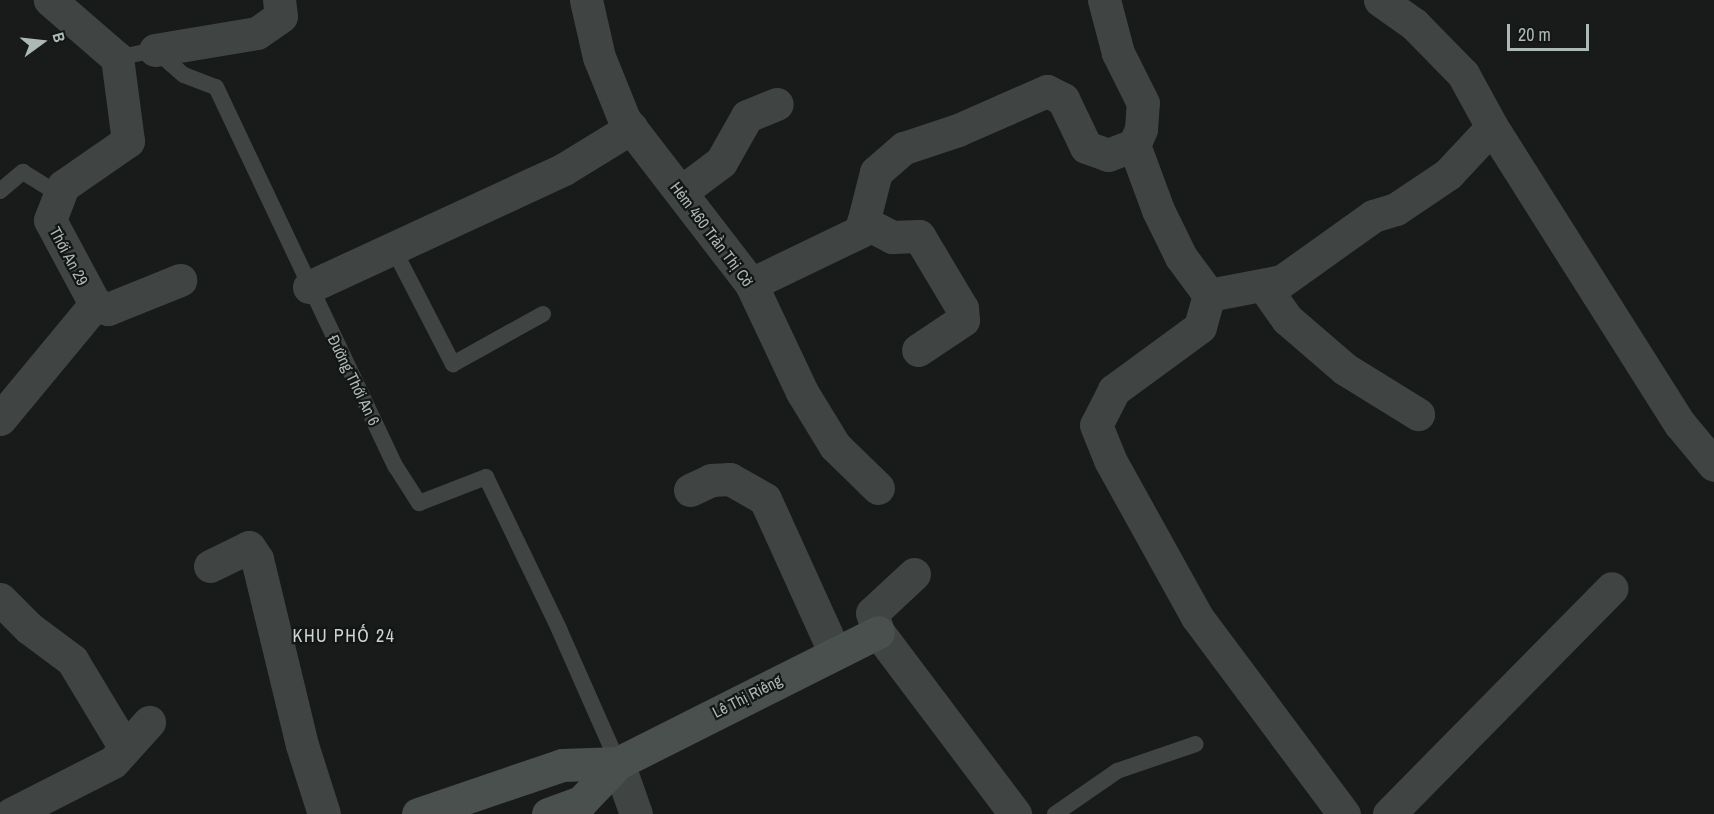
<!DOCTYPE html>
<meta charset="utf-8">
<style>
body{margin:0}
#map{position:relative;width:1714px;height:814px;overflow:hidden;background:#191b1b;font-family:"Archivo Narrow",sans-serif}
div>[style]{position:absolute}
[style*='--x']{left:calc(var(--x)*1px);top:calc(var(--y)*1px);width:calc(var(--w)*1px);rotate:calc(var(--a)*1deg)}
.lane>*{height:16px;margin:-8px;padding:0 8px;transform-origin:8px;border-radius:8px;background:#404544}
.street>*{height:33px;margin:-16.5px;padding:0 16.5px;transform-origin:16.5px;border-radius:16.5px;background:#404544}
.secondary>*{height:33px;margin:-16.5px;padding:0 16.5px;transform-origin:16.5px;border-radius:16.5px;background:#49504e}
span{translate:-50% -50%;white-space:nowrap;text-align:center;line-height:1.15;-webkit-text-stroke:4.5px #141616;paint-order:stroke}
.street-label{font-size:16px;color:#adb9b6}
.neighbourhood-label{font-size:18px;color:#ced6d4;letter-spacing:1.5px}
.north{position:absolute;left:12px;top:12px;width:60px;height:60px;-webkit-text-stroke:4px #141616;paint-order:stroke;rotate:75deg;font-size:16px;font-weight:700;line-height:24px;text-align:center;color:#adb9b6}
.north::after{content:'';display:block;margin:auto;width:21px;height:27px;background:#adb9b6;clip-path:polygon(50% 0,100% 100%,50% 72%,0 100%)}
.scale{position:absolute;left:1507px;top:24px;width:82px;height:27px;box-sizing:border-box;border:3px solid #adb9b6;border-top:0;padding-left:8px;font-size:18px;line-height:21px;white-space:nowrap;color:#adb9b6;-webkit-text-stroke:4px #141616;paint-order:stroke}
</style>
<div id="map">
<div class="lane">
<i style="--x:117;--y:58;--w:39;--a:-12"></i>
<i style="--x:155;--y:50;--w:38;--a:41"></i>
<i style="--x:184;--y:75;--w:34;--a:21"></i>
<i style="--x:216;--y:87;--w:420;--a:64.7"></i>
<i style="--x:396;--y:467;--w:43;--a:57.4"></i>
<i style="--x:419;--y:503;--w:72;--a:-21.2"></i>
<i style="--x:486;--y:477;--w:169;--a:64.3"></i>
<i style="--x:559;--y:629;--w:146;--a:66.2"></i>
<i style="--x:0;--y:191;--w:30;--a:-40"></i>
<i style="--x:23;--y:172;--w:44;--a:31.9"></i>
<i style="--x:393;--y:248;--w:131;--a:62.7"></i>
<i style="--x:453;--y:364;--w:103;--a:-29.1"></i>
<i style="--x:1055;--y:814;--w:75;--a:-34.7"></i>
<i style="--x:1117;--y:771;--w:83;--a:-18.9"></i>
</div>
<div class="street">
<i style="--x:586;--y:0;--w:58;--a:77.2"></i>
<i style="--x:599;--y:57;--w:67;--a:68"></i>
<i style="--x:624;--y:119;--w:208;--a:52.4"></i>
<i style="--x:751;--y:284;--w:119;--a:64.7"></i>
<i style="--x:802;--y:392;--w:63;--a:58.6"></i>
<i style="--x:835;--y:446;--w:60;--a:44.3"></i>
<i style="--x:1380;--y:0;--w:42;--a:35.2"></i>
<i style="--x:1414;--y:24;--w:70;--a:45.6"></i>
<i style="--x:1463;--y:74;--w:60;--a:61.3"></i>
<i style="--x:155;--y:50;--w:103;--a:-9.5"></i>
<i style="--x:257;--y:33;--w:29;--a:-35"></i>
<i style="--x:281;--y:16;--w:16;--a:-97"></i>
<i style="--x:1134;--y:145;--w:69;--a:69.7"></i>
<i style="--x:1158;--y:210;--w:52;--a:63.9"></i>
<i style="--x:1181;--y:257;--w:47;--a:53.6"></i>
<i style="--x:1209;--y:295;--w:33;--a:106"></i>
<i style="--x:1200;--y:327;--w:107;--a:143.8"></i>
<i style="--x:1114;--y:390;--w:39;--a:117"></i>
<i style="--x:1096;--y:425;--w:38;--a:68"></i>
<i style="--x:1110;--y:460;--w:179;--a:61"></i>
<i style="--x:1197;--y:617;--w:246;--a:53.3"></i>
<i style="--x:681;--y:192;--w:50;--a:-36.9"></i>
<i style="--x:721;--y:162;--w:53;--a:-60.5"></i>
<i style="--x:747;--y:116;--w:32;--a:-22"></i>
<i style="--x:863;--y:222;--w:33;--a:27"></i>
<i style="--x:892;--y:237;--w:27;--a:-2"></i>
<i style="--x:919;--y:236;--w:84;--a:59.2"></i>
<i style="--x:962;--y:308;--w:12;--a:85"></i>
<i style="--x:963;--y:320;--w:54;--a:146.3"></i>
<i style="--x:751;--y:284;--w:122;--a:-25.7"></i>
<i style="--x:861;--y:231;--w:61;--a:-75.7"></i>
<i style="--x:876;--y:172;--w:37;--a:-41"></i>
<i style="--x:904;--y:148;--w:57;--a:-18.4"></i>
<i style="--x:958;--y:130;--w:97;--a:-23.7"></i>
<i style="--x:1047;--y:91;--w:18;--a:27"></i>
<i style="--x:1063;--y:99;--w:53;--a:64.4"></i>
<i style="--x:1086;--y:147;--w:23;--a:20"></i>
<i style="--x:1108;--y:155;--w:28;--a:-21"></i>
<i style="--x:1134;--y:145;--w:17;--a:-66"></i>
<i style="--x:1141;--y:129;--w:26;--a:-86"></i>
<i style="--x:1143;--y:103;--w:56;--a:-116.6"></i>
<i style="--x:1118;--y:53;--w:55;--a:-104.8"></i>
<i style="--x:1263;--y:285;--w:42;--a:54.8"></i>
<i style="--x:1287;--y:319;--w:77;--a:40.8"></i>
<i style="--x:1345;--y:369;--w:86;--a:31.7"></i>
<i style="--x:309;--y:287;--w:281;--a:-24.8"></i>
<i style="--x:564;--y:169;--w:79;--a:-31.5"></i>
<i style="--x:1209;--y:295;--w:74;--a:-10.9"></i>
<i style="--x:1282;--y:281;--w:112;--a:-35.5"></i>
<i style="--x:1373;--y:216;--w:24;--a:-17"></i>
<i style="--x:1396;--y:209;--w:63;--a:-33.9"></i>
<i style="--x:1448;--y:174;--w:64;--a:-46.9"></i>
<i style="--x:1492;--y:127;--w:352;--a:57.7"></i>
<i style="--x:1680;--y:424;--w:53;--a:50.3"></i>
<i style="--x:95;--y:304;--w:14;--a:21"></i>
<i style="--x:108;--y:309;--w:78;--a:-21.9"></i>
<i style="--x:0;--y:419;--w:149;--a:-50.4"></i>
<i style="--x:95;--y:304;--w:95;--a:-118.2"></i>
<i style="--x:50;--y:220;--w:36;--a:-69"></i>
<i style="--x:63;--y:186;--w:79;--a:-34.7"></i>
<i style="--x:128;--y:141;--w:84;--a:-97.5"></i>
<i style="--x:117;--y:58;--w:89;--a:-139.1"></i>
<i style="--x:690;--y:490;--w:23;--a:-25"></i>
<i style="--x:711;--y:480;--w:19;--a:-3"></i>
<i style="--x:730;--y:479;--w:40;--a:29.7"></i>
<i style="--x:765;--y:499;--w:167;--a:65.6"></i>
<i style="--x:210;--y:566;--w:43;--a:-26"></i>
<i style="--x:249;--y:547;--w:14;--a:56"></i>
<i style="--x:257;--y:559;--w:191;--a:76.4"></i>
<i style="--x:302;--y:745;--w:72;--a:72.3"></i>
<i style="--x:914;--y:574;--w:57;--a:137.1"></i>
<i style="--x:872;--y:613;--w:20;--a:72"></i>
<i style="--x:878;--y:632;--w:228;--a:53"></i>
<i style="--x:0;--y:599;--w:41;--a:45"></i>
<i style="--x:29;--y:628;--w:54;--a:36.7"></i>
<i style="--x:72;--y:660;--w:103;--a:58.9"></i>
<i style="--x:618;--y:763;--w:54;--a:70.6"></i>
<i style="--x:11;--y:814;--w:114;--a:-27"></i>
<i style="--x:113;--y:762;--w:54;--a:-48"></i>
<i style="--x:1389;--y:814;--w:317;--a:-45.4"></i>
</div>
<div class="secondary">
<i style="--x:418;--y:814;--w:152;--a:-18.8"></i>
<i style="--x:562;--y:765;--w:56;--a:-2"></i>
<i style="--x:548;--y:814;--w:35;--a:-20"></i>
<i style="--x:581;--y:802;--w:54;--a:-46.5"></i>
<i style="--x:618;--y:763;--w:291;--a:-26.7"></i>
</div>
<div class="street-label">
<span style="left:712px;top:234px;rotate:53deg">Hẻm 460 Trần Thị Cờ</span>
<span style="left:69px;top:256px;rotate:62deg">Thới An 29</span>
<span style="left:354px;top:380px;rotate:64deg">Đường Thới An 6</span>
<span style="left:747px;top:696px;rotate:-27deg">Lê Thị Riêng</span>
</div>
<div class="neighbourhood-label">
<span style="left:344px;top:636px">KHU PHỐ 24</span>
</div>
<div class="north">B</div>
<div class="scale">20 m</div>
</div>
